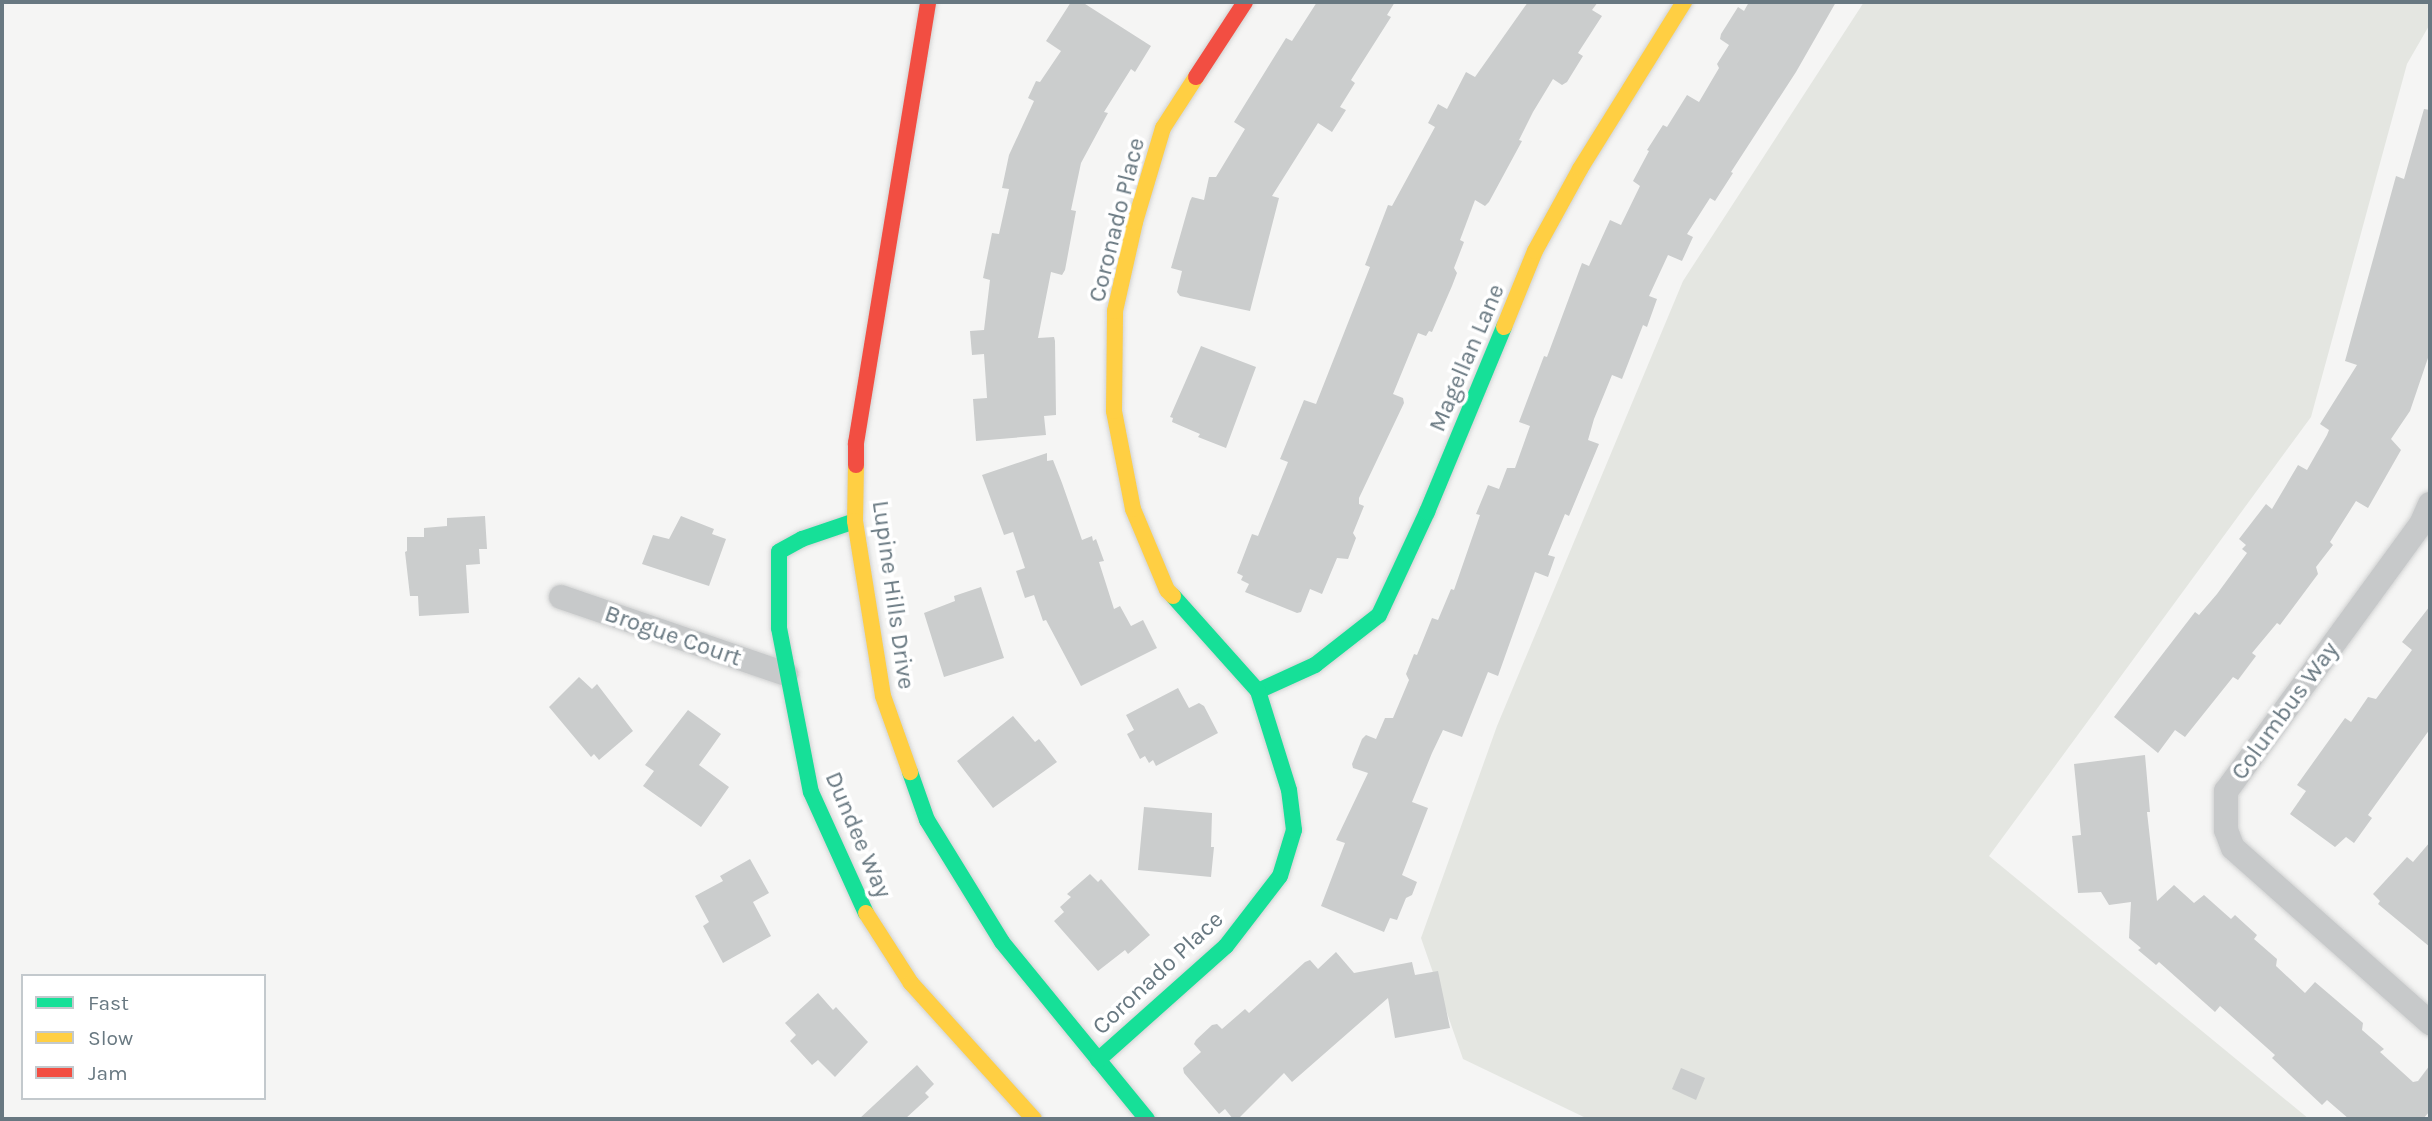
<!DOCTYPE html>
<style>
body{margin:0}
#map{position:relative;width:2432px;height:1121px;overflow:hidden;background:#f5f5f4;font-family:Karla,sans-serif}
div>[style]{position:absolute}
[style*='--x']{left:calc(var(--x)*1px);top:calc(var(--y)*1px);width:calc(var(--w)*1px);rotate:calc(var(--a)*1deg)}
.green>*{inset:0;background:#e4e6e1}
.building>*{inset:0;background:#cbcdcd}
.roads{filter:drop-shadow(0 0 2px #d1d2d2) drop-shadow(0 0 2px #d1d2d2)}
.street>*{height:24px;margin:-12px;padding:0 12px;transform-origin:12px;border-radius:12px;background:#c7c9ca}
.fast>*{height:16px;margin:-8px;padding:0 8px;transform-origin:8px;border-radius:8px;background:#16e098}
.slow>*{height:16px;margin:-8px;padding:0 8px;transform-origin:8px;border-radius:8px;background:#ffcf43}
.jam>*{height:16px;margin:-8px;padding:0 8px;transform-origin:8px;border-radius:8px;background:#f24e42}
span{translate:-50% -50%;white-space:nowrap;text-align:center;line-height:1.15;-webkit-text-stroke:7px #fff;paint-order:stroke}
.street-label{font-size:24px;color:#687881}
.frame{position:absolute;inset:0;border:4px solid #687881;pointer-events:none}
.legend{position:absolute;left:21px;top:974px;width:245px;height:126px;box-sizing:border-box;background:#fff;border:2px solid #c3c9cd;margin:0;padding:9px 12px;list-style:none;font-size:21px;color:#687881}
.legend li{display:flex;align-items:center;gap:14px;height:35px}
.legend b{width:35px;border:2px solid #c3c9cd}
</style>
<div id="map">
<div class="green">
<i style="clip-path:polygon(1864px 2px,2430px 2px,2430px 24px,2407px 64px,2311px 417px,1989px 856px,2309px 1119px,1588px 1119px,1463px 1059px,1421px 938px,1497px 726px,1683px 281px)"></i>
</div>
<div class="building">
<i style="clip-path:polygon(1071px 2px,1082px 2px,1151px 46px,1135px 72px,1131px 69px,1104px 112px,1108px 113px,1081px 163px,1071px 210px,1076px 211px,1065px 270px,1062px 275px,1051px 272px,1038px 338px,1054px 337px,1055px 341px,1056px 415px,1044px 416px,1046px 435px,976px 441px,973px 399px,987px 398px,984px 354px,972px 355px,970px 331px,984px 330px,990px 280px,983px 278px,992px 233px,999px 234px,1009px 189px,1002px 188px,1009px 155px,1034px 101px,1028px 98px,1036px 81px,1040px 82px,1061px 51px,1046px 41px)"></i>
<i style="clip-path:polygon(1317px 2px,1395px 2px,1387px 15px,1391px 17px,1351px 80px,1355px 83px,1340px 107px,1346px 110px,1332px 132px,1318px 123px,1272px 196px,1279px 198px,1250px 311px,1180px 296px,1177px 292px,1182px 271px,1171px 268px,1190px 201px,1192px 197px,1204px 200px,1209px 177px,1216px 177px,1245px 129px,1234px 122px,1286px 38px,1292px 41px)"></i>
<i style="clip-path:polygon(1528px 2px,1598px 2px,1592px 10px,1602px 16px,1578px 53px,1583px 56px,1567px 82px,1562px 85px,1553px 79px,1533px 112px,1519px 140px,1522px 141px,1489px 202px,1485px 206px,1475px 200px,1460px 240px,1464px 242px,1454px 268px,1457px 273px,1452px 286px,1432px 332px,1429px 331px,1426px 336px,1418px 333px,1393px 394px,1403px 398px,1404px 403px,1359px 498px,1359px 504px,1364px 506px,1353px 533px,1356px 538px,1348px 559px,1337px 558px,1322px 594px,1310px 589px,1301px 612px,1297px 613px,1245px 592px,1249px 584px,1241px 580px,1243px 576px,1237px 573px,1252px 534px,1258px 536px,1288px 462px,1280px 459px,1304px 400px,1316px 404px,1370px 267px,1365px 265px,1388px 205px,1392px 206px,1435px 127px,1428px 123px,1438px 104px,1447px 109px,1466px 72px,1475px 77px)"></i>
<i style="clip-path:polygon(1749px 2px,1836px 2px,1796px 72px,1731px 172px,1733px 173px,1715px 201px,1710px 198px,1687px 234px,1693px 237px,1682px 261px,1668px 255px,1649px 296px,1657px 299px,1647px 327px,1643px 325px,1622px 379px,1612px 375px,1594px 419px,1588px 440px,1599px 444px,1569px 516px,1565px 514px,1548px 555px,1555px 557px,1548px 577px,1535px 572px,1498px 676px,1488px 672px,1462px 737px,1443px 730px,1432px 753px,1412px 802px,1428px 808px,1402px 875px,1417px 882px,1412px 895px,1406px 898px,1397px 920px,1390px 918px,1384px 932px,1321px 906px,1345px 843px,1336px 840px,1368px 773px,1353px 768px,1352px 764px,1362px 739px,1366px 735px,1376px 739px,1385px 718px,1393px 718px,1409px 680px,1406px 674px,1414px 654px,1417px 655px,1432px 618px,1438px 620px,1451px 589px,1454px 590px,1480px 515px,1476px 514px,1488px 485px,1499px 489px,1507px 468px,1515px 468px,1530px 426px,1519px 422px,1544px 356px,1547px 357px,1582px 263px,1589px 266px,1610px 220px,1621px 225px,1640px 186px,1633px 181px,1649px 151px,1647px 150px,1663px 125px,1667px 127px,1687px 95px,1699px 102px,1719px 68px,1717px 64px,1729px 45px,1720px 39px,1721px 34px,1738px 7px,1744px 11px)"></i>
<i style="clip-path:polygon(2424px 109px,2430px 110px,2430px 352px,2410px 411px,2391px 439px,2401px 450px,2368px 508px,2356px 501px,2330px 542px,2333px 545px,2316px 567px,2318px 574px,2280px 625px,2277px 623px,2252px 653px,2256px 656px,2238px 680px,2233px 677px,2185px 737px,2175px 730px,2158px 753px,2114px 717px,2195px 612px,2199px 615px,2217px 594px,2247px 553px,2242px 549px,2246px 545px,2239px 539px,2266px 504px,2272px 509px,2298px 465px,2307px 470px,2327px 435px,2329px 430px,2320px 424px,2357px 365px,2345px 361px,2396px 176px,2404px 179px)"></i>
<i style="clip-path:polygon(1201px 346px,1256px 367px,1226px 448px,1198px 437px,1200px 434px,1172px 422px,1173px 418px,1170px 417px)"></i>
<i style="clip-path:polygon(1047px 453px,1047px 461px,1053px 460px,1062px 483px,1082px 540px,1092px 536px,1093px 541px,1096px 539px,1104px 561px,1099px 562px,1114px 609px,1120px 606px,1131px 626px,1143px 620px,1157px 648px,1081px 686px,1046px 620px,1043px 621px,1034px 595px,1025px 598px,1016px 571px,1025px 568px,1013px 532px,1004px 535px,982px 475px)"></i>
<i style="clip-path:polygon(485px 516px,487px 549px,479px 549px,480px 564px,466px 565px,469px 613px,419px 616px,418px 596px,410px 596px,405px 552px,407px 551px,407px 537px,424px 537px,424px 528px,447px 526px,447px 518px)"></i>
<i style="clip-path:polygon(681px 516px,714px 529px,712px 534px,726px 539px,709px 586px,642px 564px,653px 535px,669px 539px)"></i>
<i style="clip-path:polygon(981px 587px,1004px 658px,944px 677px,924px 613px,955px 601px,954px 596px)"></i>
<i style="clip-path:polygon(2430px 606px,2430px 729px,2368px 815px,2372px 818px,2354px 843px,2346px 837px,2335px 847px,2290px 814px,2306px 791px,2297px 785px,2345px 718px,2351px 722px,2368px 697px,2376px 699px,2412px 650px,2402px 642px)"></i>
<i style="clip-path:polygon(579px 677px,592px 689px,597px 684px,633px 731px,599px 760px,594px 754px,591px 757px,549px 707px)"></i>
<i style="clip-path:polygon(1178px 688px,1189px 708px,1199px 703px,1204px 706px,1218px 733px,1156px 766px,1153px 760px,1149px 763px,1145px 756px,1140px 759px,1127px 734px,1134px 730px,1126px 715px)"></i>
<i style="clip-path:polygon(688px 710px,721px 734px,699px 765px,729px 787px,701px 827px,643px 786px,654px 771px,645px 765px)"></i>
<i style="clip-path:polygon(1013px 716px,1035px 742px,1039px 739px,1057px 762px,993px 808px,957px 761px)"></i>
<i style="clip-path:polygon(2145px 755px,2150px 812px,2147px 812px,2157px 901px,2174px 885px,2194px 903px,2204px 895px,2231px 919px,2235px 915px,2257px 935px,2254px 939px,2277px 959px,2276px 966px,2305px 993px,2315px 982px,2363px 1023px,2362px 1030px,2384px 1049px,2380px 1052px,2413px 1082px,2418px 1081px,2430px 1065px,2430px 1111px,2423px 1119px,2349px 1119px,2327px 1100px,2322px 1105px,2272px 1058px,2275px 1055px,2220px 1006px,2215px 1012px,2159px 962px,2156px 965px,2138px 950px,2141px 948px,2129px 938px,2131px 902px,2109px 905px,2101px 892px,2078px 893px,2072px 836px,2081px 835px,2074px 764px)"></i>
<i style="clip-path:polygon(1144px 807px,1212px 813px,1211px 847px,1214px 847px,1211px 877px,1138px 870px)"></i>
<i style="clip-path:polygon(2430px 842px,2430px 947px,2378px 904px,2380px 901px,2373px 894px,2407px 857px,2413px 862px)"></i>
<i style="clip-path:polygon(750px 859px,769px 893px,753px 902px,771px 936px,723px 963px,703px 926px,709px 922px,695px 896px,723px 881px,720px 876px)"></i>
<i style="clip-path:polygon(1090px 874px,1098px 882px,1101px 879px,1150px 935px,1128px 954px,1125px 950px,1098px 971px,1054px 921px,1064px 912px,1060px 907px,1071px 897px,1067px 894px)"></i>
<i style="clip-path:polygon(1336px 952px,1354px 973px,1412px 962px,1415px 975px,1438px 971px,1450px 1028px,1395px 1038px,1388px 998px,1292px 1082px,1284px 1073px,1238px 1119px,1233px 1119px,1225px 1109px,1219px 1114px,1184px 1073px,1183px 1068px,1201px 1052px,1194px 1044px,1196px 1040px,1212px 1025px,1217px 1024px,1222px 1029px,1245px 1009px,1249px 1013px,1305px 962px,1310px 960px,1318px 969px)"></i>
<i style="clip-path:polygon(818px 993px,833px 1010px,836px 1007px,868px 1042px,835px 1077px,818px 1060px,812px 1065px,790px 1041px,796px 1035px,785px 1023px)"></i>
<i style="clip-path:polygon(917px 1065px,934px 1084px,925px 1093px,929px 1097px,905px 1119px,859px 1119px)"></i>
<i style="clip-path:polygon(1681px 1068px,1705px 1078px,1696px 1100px,1672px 1089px)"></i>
</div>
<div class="roads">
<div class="street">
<i style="--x:2430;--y:504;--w:22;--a:114"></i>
<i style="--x:2421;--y:524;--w:331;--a:126.1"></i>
<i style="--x:2226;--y:791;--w:39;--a:90"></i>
<i style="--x:2226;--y:830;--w:19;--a:69"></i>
<i style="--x:2233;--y:848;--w:264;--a:41.6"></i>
<i style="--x:561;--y:597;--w:238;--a:18.9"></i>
</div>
<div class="fast">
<i style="--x:855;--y:521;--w:56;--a:161.2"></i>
<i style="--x:802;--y:539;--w:26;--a:151"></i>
<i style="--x:779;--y:552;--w:76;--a:90"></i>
<i style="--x:779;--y:628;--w:167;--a:79"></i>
<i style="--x:811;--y:792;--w:133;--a:65.6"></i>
<i style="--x:1258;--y:691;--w:63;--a:-24.5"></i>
<i style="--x:1315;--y:665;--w:81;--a:-38"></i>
<i style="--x:1379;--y:615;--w:114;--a:-65"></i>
<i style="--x:1427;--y:512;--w:200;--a:-67.4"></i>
<i style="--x:910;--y:772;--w:51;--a:70.5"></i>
<i style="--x:927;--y:820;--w:143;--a:58.4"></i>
<i style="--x:1002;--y:942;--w:229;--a:50.7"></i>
<i style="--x:1098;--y:1060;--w:171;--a:-41.7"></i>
<i style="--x:1226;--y:946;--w:88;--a:-52.4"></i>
<i style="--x:1280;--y:876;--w:48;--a:-73.1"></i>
<i style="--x:1294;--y:830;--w:40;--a:-97.1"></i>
<i style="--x:1289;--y:790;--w:104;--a:-107.4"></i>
<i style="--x:1258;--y:691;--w:127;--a:-131.8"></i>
</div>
<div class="slow">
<i style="--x:1504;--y:327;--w:82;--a:-67.8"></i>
<i style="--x:1535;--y:251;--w:94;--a:-61.2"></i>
<i style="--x:1580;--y:169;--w:197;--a:-58.1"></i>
<i style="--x:856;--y:465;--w:56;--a:91"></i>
<i style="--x:855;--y:521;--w:177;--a:80.9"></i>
<i style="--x:883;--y:696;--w:81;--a:70.4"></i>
<i style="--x:1173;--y:596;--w:8;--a:-135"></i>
<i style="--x:1167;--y:590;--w:88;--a:-112.8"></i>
<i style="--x:1133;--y:509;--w:100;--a:-101"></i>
<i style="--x:1114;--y:411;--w:100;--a:-89.4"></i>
<i style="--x:1115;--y:311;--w:91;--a:-77.3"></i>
<i style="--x:1135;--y:222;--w:98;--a:-73.4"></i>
<i style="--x:1163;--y:128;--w:61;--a:-57.1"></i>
<i style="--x:866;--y:913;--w:83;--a:57.3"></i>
<i style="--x:911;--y:983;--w:183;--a:47.9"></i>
</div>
<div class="jam">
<i style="--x:1196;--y:77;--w:90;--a:-56.8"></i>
<i style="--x:856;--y:465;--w:22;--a:-90"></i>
<i style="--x:856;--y:443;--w:447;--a:-80.7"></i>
</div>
</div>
<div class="street-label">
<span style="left:1117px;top:220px;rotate:-76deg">Coronado Place</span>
<span style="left:1467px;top:358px;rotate:-67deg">Magellan Lane</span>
<span style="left:893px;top:595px;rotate:82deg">Lupine Hills Drive</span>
<span style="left:673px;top:636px;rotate:19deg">Brogue Court</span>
<span style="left:2285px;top:711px;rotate:-54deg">Columbus Way</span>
<span style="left:858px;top:835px;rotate:67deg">Dundee Way</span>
<span style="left:1158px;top:973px;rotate:-43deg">Coronado Place</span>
</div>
<div class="frame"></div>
<ul class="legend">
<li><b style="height:9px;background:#16e098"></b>Fast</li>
<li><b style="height:9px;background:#ffcf43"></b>Slow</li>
<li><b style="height:9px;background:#f24e42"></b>Jam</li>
</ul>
</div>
